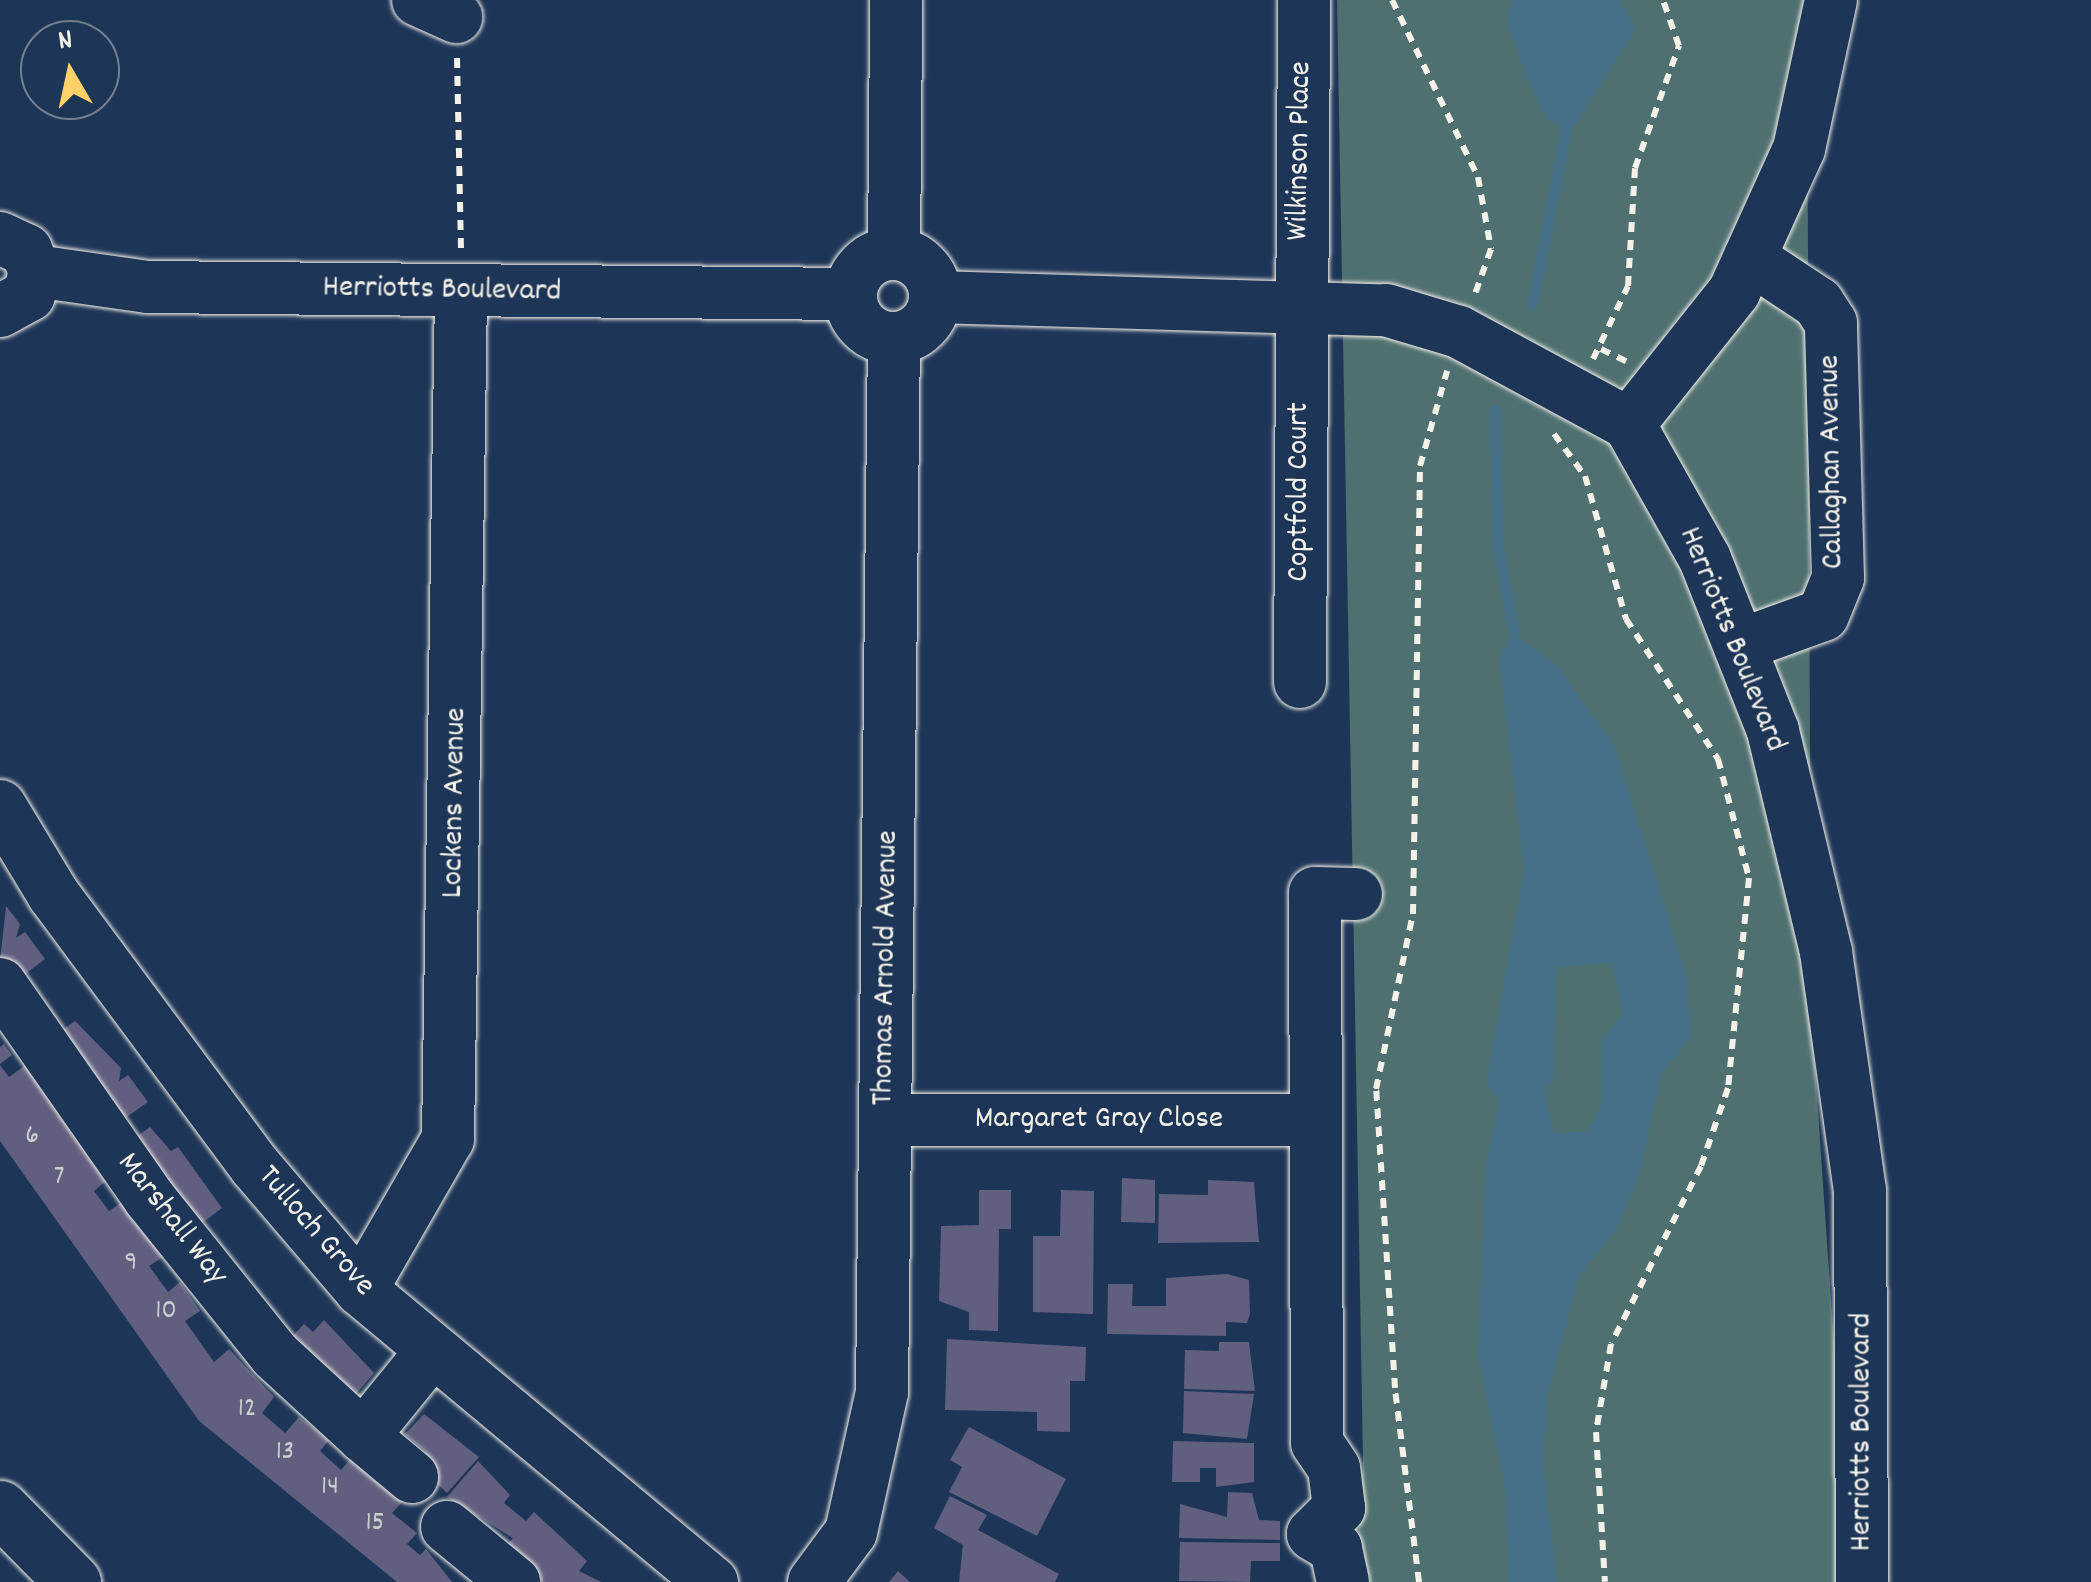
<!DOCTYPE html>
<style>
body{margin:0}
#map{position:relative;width:2091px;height:1582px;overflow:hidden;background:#1d3557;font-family:Dekko,sans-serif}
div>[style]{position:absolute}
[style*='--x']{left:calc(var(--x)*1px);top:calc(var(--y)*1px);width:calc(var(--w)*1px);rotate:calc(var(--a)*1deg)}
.green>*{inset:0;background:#4f7070}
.water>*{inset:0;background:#457088}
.stream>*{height:11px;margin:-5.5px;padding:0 5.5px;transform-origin:5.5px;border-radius:5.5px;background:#457088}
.building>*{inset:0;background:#605f80}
.path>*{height:6px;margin-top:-3px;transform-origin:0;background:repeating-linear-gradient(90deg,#f4f1e8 0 10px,transparent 0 18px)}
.roads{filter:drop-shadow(0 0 2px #f4f1e8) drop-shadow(0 0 2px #f4f1e8)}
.minor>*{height:52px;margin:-26px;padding:0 26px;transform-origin:26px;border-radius:26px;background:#1d3557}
.minor>.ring{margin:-26px;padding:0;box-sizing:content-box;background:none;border:52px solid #1d3557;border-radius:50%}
.highway>*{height:55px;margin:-27.5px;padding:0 27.5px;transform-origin:27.5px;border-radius:27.5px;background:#1d3557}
span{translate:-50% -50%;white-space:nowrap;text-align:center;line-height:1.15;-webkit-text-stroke:10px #1d3557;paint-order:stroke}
.number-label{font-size:28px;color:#cfccce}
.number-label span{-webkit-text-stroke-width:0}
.street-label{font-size:32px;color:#f4f1e8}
.north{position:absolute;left:20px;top:20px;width:100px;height:100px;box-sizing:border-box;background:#1d3557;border:2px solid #738091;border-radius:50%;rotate:351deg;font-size:28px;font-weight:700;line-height:40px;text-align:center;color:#f4f1e8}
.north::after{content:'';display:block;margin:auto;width:35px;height:45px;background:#ffd166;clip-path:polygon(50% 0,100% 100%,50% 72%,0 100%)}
</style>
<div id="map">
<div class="green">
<i style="clip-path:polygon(1337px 0,1807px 0,1811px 1010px,1846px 1518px,1839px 1582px,1356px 1582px,1363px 1461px)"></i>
</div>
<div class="water">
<i style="clip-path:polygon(1514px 0,1618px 0,1636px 29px,1570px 133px,1547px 118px,1527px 78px,1507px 20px)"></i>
<i style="clip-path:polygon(evenodd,1514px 633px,1557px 665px,1615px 748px,1686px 974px,1691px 1037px,1661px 1074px,1640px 1174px,1616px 1230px,1579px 1276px,1548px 1394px,1543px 1460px,1557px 1582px,1508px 1582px,1506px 1493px,1478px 1356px,1486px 1165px,1499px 1102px,1486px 1084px,1524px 870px,1499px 656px,1514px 633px,1612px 963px,1623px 1013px,1601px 1043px,1602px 1106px,1587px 1132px,1554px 1133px,1544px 1087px,1553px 1079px,1557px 967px,1612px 963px)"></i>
</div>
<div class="stream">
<i style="--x:1532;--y:304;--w:176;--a:-78.9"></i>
<i style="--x:1495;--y:410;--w:138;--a:88.8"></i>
<i style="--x:1498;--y:548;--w:86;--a:79.3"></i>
</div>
<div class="building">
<i style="clip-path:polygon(6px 906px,20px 924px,16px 938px,25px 932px,45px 959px,15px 982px,0 961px)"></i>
<i style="clip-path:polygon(75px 1021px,121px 1068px,119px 1081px,128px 1075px,148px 1102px,118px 1123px,54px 1036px)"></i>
<i style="clip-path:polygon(4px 1044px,12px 1055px,0 1064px,0 1047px)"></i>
<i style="clip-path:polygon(30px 1062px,112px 1176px,94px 1191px,109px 1211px,124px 1201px,163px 1257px,149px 1266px,168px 1292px,180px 1282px,200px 1311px,185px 1321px,214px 1362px,229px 1349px,274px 1397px,262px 1413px,285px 1433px,299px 1417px,329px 1440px,320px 1451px,341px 1470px,352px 1457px,404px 1500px,392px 1513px,417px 1533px,407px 1544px,420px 1555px,426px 1549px,452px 1582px,397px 1582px,199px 1421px,0 1141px,0 1065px,9px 1077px)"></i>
<i style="clip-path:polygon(150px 1127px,171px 1151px,178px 1147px,222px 1208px,193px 1230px,130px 1141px)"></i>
<i style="clip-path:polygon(1122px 1178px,1155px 1180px,1155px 1223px,1121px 1222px)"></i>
<i style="clip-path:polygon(1208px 1180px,1254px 1182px,1259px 1242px,1158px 1243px,1159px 1194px,1208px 1195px)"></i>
<i style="clip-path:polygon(979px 1190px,1011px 1190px,1011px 1229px,999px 1229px,998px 1331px,969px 1330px,969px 1312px,939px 1301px,941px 1226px,979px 1225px)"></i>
<i style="clip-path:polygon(1061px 1190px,1094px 1191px,1093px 1314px,1033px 1312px,1033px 1236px,1060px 1236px)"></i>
<i style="clip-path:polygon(1227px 1274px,1249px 1280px,1250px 1314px,1247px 1323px,1226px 1322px,1226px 1336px,1107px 1334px,1108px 1284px,1133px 1284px,1132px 1306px,1166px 1306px,1166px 1278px)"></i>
<i style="clip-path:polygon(324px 1320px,374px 1373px,349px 1402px,284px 1345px,304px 1324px,313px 1332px)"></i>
<i style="clip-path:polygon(947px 1339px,1086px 1347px,1085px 1381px,1070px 1381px,1070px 1432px,1037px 1431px,1037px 1412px,945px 1410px)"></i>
<i style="clip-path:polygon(1219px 1342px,1249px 1342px,1255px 1391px,1184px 1389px,1185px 1350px,1219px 1351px)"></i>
<i style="clip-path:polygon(1184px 1391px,1254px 1394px,1247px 1439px,1183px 1433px)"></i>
<i style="clip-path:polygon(424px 1414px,479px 1457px,447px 1493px,415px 1464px,426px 1452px,405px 1434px)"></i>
<i style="clip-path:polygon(969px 1427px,1066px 1479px,1037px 1536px,949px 1492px,962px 1467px,950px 1460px)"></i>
<i style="clip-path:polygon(1173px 1441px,1254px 1443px,1254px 1482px,1216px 1487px,1216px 1468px,1200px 1468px,1200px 1482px,1172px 1482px)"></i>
<i style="clip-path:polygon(478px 1461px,510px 1495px,504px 1503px,526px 1521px,534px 1512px,587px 1561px,579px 1571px,601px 1582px,543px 1582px,507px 1545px,513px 1538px,447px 1497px)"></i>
<i style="clip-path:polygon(1228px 1492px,1252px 1493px,1259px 1520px,1280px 1521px,1280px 1540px,1179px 1538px,1180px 1504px,1227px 1517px)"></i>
<i style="clip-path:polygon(950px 1496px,987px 1515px,978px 1530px,1059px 1574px,1055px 1582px,959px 1582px,963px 1545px,934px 1528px)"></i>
<i style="clip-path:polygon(1180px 1542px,1280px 1543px,1280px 1561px,1251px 1561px,1250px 1582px,1179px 1581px)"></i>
<i style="clip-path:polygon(898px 1571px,910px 1582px,889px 1582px)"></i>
</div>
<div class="path">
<i style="--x:1392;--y:0;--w:197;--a:64.1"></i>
<i style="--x:1478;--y:177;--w:73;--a:79.8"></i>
<i style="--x:1491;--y:249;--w:48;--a:109.6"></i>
<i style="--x:457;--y:58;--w:192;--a:88.8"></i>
<i style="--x:1601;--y:349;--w:28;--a:26"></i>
<i style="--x:1593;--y:359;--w:81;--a:-64.4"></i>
<i style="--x:1628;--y:286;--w:118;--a:-86.6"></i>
<i style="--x:1635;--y:168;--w:130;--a:-70.2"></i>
<i style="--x:1679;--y:46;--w:49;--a:-109.2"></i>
<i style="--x:1554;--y:434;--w:52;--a:53.6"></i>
<i style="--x:1585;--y:476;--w:149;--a:74"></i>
<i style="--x:1626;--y:619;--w:168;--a:56.7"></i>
<i style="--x:1718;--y:759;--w:123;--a:75.4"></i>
<i style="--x:1749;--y:878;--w:211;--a:95.7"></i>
<i style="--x:1728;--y:1088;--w:83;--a:109.1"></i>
<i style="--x:1701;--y:1166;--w:199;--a:116.8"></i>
<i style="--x:1611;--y:1344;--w:89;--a:99.7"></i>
<i style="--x:1596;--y:1432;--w:150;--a:86.6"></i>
<i style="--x:1419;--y:1582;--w:195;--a:-97.1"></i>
<i style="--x:1395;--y:1388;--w:300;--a:-93.6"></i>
<i style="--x:1376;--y:1089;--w:179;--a:-78.1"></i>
<i style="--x:1413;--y:914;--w:448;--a:-89.1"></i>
<i style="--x:1420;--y:466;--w:99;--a:-74.1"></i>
</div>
<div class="roads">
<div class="minor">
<i style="--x:418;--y:0;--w:42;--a:24.1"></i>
<i style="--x:0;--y:238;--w:29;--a:25"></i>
<i style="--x:26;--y:250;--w:23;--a:67"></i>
<i style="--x:35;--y:271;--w:25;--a:104"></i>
<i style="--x:29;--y:295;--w:33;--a:151"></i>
<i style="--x:894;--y:253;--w:253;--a:-89.5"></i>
<i class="ring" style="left:851px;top:254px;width:32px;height:32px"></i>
<i style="--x:35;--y:271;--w:114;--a:8.1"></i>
<i style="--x:148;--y:287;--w:702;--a:0.57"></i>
<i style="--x:935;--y:297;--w:451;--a:1.7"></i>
<i style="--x:1386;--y:310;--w:76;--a:16.8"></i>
<i style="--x:1459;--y:332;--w:193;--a:28.4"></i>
<i style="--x:1629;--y:424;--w:155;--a:60.6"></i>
<i style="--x:1705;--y:559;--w:185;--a:68.4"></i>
<i style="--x:1773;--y:731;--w:227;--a:76.5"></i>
<i style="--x:1826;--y:952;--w:240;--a:81.9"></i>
<i style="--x:1860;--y:1190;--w:392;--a:89.7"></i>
<i style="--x:1629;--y:424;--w:169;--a:-51.5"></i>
<i style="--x:1734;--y:292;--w:157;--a:-65.6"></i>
<i style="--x:1799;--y:149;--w:152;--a:-77.9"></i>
<i style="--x:1740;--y:645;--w:88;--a:-19.9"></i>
<i style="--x:1823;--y:615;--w:40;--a:-68"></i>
<i style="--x:1838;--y:578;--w:255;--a:-91.6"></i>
<i style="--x:1831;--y:323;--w:24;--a:-123"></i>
<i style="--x:1818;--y:303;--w:82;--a:-146.5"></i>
<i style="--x:1300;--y:682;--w:682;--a:-89.66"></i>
<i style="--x:0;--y:806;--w:103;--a:58.9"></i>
<i style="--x:53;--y:894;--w:339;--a:53.4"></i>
<i style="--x:255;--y:1166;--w:163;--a:49.5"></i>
<i style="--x:361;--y:1290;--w:457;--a:39.8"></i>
<i style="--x:0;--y:984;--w:262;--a:55.1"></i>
<i style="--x:150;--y:1199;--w:200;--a:51.3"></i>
<i style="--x:275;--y:1355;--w:120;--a:42.6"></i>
<i style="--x:363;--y:1436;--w:109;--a:-50.9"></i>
<i style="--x:886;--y:1120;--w:427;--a:0"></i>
<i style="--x:361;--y:1290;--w:174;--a:-60.1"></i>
<i style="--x:448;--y:1139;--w:848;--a:-89.12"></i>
<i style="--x:363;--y:1436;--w:64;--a:39.9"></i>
<i style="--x:447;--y:1527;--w:87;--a:39.4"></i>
<i style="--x:814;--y:1582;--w:62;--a:-53.5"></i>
<i style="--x:851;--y:1532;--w:143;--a:-77.5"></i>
<i style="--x:882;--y:1392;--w:1054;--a:-89.35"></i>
<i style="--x:1343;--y:1582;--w:35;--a:-102"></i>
<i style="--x:1336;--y:1548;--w:27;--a:-149"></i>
<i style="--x:1313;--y:1534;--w:37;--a:-45"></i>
<i style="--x:1339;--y:1508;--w:40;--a:-97.1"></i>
<i style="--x:1334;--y:1468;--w:30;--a:-124"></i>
<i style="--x:1317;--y:1443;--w:550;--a:-90.21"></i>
<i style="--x:1315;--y:893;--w:41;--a:1.4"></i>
</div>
<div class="highway">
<i style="--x:0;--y:1508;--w:104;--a:45.4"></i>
</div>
</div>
<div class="number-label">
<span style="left:32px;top:1137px">6</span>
<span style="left:59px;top:1178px">7</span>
<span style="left:131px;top:1264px">9</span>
<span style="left:166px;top:1312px">10</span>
<span style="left:247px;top:1410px">12</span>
<span style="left:285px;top:1453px">13</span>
<span style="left:330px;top:1488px">14</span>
<span style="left:375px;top:1524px">15</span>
</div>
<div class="street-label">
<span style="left:1301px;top:151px;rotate:-89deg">Wilkinson Place</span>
<span style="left:442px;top:291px;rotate:1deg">Herriotts Boulevard</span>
<span style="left:1833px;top:462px;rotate:-91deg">Callaghan Avenue</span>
<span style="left:1300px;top:492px;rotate:-90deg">Coptfold Court</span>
<span style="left:1731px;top:640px;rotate:68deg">Herriotts Boulevard</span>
<span style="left:456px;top:803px;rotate:-89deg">Lockens Avenue</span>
<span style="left:887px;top:968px;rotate:-89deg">Thomas Arnold Avenue</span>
<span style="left:1099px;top:1120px">Margaret Gray Close</span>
<span style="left:171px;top:1220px;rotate:52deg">Marshall Way</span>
<span style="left:315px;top:1232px;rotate:49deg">Tulloch Grove</span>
<span style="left:1863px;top:1432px;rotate:-90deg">Herriotts Boulevard</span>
</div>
<div class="north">N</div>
</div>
